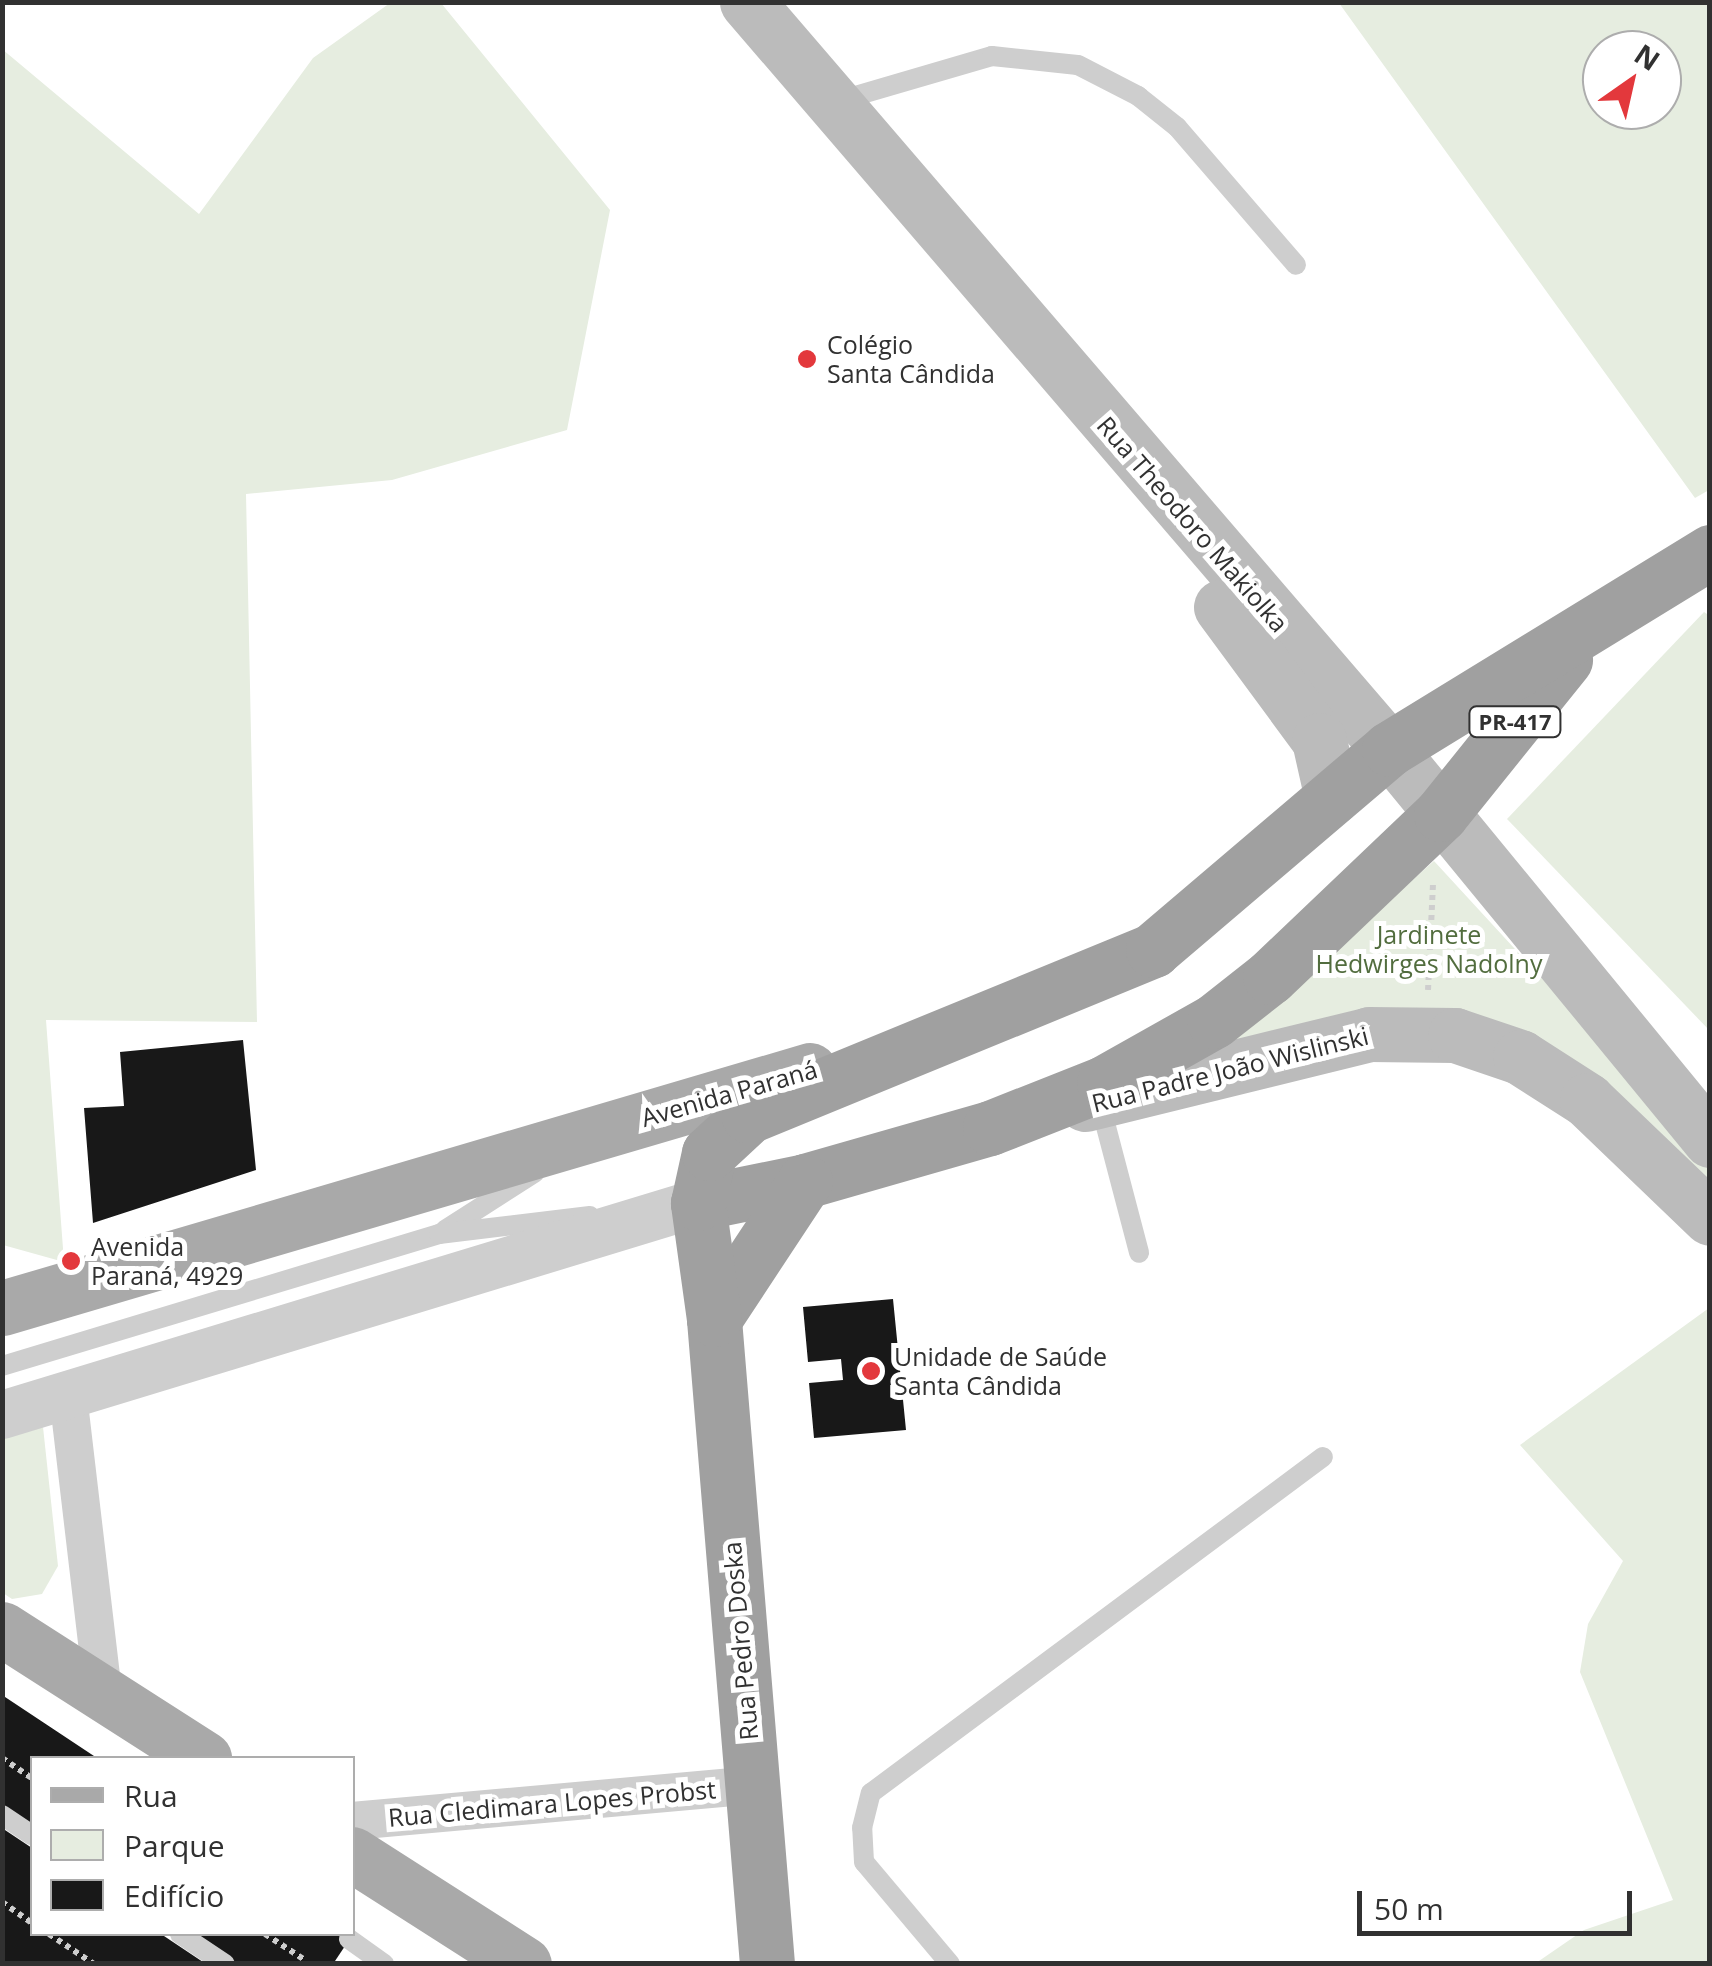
<!DOCTYPE html>
<meta charset="utf-8">
<style>
body{margin:0}
#map{position:relative;width:1712px;height:1966px;overflow:hidden;background:#fff;font-family:"Open Sans",sans-serif}
div>[style]{position:absolute}
[style*='--x']{left:calc(var(--x)*1px);top:calc(var(--y)*1px);width:calc(var(--w)*1px);rotate:calc(var(--a)*1deg)}
.green>*{inset:0;background:#e6ede0}
.building>*{inset:0;background:#181818}
.path>*{height:6px;margin-top:-3px;transform-origin:0;background:repeating-linear-gradient(90deg,#cecece 0 5px,transparent 0 10px)}
.service>*{height:20px;margin:-10px;padding:0 10px;transform-origin:10px;border-radius:10px;background:#cecece}
.minor>*{height:38px;margin:-19px;padding:0 19px;transform-origin:19px;border-radius:19px;background:#cecece}
.tertiary>*{height:48px;margin:-24px;padding:0 24px;transform-origin:24px;border-radius:24px;background:#cecece}
.secondary>*{height:55px;margin:-27.5px;padding:0 27.5px;transform-origin:27.5px;border-radius:27.5px;background:#bbb}
.primary>*{height:55px;margin:-27.5px;padding:0 27.5px;transform-origin:27.5px;border-radius:27.5px;background:#a9a9a9}
.trunk>*{height:55px;margin:-27.5px;padding:0 27.5px;transform-origin:27.5px;border-radius:27.5px;background:#a0a0a0}
.dots>*{width:28px;height:28px;translate:-50% -50%;box-sizing:border-box;border:5px solid #fff;border-radius:50%}
span{translate:-50% -50%;white-space:nowrap;text-align:center;line-height:1.15;-webkit-text-stroke:10px #fff;paint-order:stroke}
.shield-label span{padding:2px 8px;background:#fff;border:2px solid;border-radius:8px;-webkit-text-stroke-width:0}
.shield-label{font-size:22px;color:#313131;font-weight:700}
.poi-label{font-size:25px;color:#313131}
.left{translate:0 -50%;text-align:left}
.street-label{font-size:25px;color:#313131}
.park-label{font-size:25px;color:#526d3e}
.frame{position:absolute;inset:0;border:5px solid #313131;pointer-events:none}
.legend{position:absolute;left:30px;top:1756px;width:325px;height:180px;box-sizing:border-box;background:#fff;border:2px solid #adadad;margin:0;padding:12px 18px;list-style:none;font-size:30px;color:#313131}
.legend li{display:flex;align-items:center;gap:20px;height:50px}
.legend b{width:50px;border:2px solid #adadad}
.north{position:absolute;left:1582px;top:30px;width:100px;height:100px;box-sizing:border-box;background:#fff;border:2px solid #adadad;border-radius:50%;rotate:34deg;font-size:28px;font-weight:700;line-height:40px;text-align:center;color:#313131}
.north::after{content:'';display:block;margin:auto;width:35px;height:45px;background:#e3383c;clip-path:polygon(50% 0,100% 100%,50% 72%,0 100%)}
.scale{position:absolute;left:1357px;top:1891px;width:275px;height:45px;box-sizing:border-box;border:5px solid #313131;border-top:0;padding-left:12px;font-size:30px;line-height:35px;white-space:nowrap;color:#313131;-webkit-text-stroke:8px #fff;paint-order:stroke}
</style>
<div id="map">
<div class="green">
<i style="clip-path:polygon(390px 3px,441px 3px,610px 210px,567px 430px,392px 480px,246px 494px,257px 1022px,46px 1020px,64px 1262px,3px 1245px,2px 49px,199px 214px,313px 58px)"></i>
<i style="clip-path:polygon(evenodd,1339px 3px,1709px 3px,1709px 490px,1695px 498px,1339px 3px,1662px 50px,1662px 110px,1602px 110px,1602px 50px,1662px 50px)"></i>
<i style="clip-path:polygon(1704px 612px,1710px 616px,1709px 1030px,1507px 819px)"></i>
<i style="clip-path:polygon(1434px 861px,1709px 1160px,1709px 1203px,1541px 1048px,1212px 1056px)"></i>
<i style="clip-path:polygon(1709px 1308px,1709px 1963px,1536px 1963px,1584px 1930px,1673px 1900px,1580px 1672px,1588px 1624px,1623px 1561px,1520px 1445px)"></i>
<i style="clip-path:polygon(43px 1427px,58px 1566px,42px 1594px,12px 1599px,3px 1593px,2px 1439px)"></i>
</div>
<div class="building">
<i style="clip-path:polygon(243px 1040px,256px 1170px,93px 1223px,84px 1108px,124px 1106px,120px 1052px)"></i>
<i style="clip-path:polygon(893px 1299px,906px 1430px,814px 1438px,809px 1383px,843px 1380px,841px 1359px,808px 1362px,803px 1307px)"></i>
<i style="clip-path:polygon(2px 1695px,97px 1758px,32px 1758px,32px 1827px,2px 1807px)"></i>
<i style="clip-path:polygon(2px 1828px,32px 1848px,32px 1934px,161px 1934px,206px 1964px,2px 1964px)"></i>
<i style="clip-path:polygon(192px 1934px,353px 1934px,333px 1964px,237px 1964px)"></i>
</div>
<div class="path">
<i style="--x:1428;--y:990;--w:107;--a:-87.3"></i>
<i style="--x:2;--y:1758;--w:36;--a:34"></i>
<i style="--x:2;--y:1902;--w:37;--a:35"></i>
<i style="--x:49;--y:1934;--w:54;--a:33.7"></i>
<i style="--x:265;--y:1934;--w:48;--a:33"></i>
</div>
<div class="service">
<i style="--x:838;--y:101;--w:160;--a:-16.3"></i>
<i style="--x:992;--y:56;--w:86;--a:6"></i>
<i style="--x:1078;--y:65;--w:68;--a:27.3"></i>
<i style="--x:1138;--y:96;--w:50;--a:38.5"></i>
<i style="--x:1177;--y:127;--w:182;--a:49.2"></i>
<i style="--x:1099;--y:1100;--w:158;--a:75.3"></i>
<i style="--x:445;--y:1230;--w:106;--a:-32.6"></i>
<i style="--x:2;--y:1366;--w:457;--a:-16.8"></i>
<i style="--x:439;--y:1234;--w:152;--a:-6.8"></i>
<i style="--x:2;--y:1815;--w:36;--a:34"></i>
<i style="--x:180;--y:1934;--w:54;--a:33.7"></i>
<i style="--x:349;--y:1939;--w:43;--a:35.5"></i>
<i style="--x:950;--y:1964;--w:133;--a:-130.1"></i>
<i style="--x:864;--y:1862;--w:34;--a:-93"></i>
<i style="--x:862;--y:1828;--w:36;--a:-76"></i>
<i style="--x:871;--y:1793;--w:563;--a:-36.63"></i>
</div>
<div class="minor">
<i style="--x:68;--y:1395;--w:300;--a:83.3"></i>
<i style="--x:352;--y:1821;--w:402;--a:-5.1"></i>
</div>
<div class="tertiary">
<i style="--x:2;--y:1415;--w:728;--a:-16.94"></i>
</div>
<div class="secondary">
<i style="--x:747;--y:2;--w:985;--a:49.32"></i>
<i style="--x:1389;--y:749;--w:506;--a:50.61"></i>
<i style="--x:1221;--y:607;--w:165;--a:53.6"></i>
<i style="--x:1319;--y:740;--w:59;--a:77.4"></i>
<i style="--x:1085;--y:1104;--w:292;--a:-13.8"></i>
<i style="--x:1369;--y:1034;--w:86;--a:0.7"></i>
<i style="--x:1455;--y:1035;--w:69;--a:18.7"></i>
<i style="--x:1520;--y:1057;--w:80;--a:32.7"></i>
<i style="--x:1587;--y:1100;--w:170;--a:43.8"></i>
</div>
<div class="primary">
<i style="--x:2;--y:1308;--w:842;--a:-16.41"></i>
<i style="--x:2;--y:1629;--w:240;--a:32.6"></i>
<i style="--x:352;--y:1854;--w:204;--a:32.6"></i>
</div>
<div class="trunk">
<i style="--x:698;--y:1203;--w:109;--a:-11.6"></i>
<i style="--x:805;--y:1181;--w:192;--a:-16"></i>
<i style="--x:990;--y:1128;--w:123;--a:-21.5"></i>
<i style="--x:1104;--y:1083;--w:126;--a:-29.4"></i>
<i style="--x:1214;--y:1021;--w:71;--a:-38.2"></i>
<i style="--x:1270;--y:977;--w:236;--a:-43.6"></i>
<i style="--x:1441;--y:814;--w:198;--a:-51.2"></i>
<i style="--x:714;--y:1319;--w:165;--a:-56.6"></i>
<i style="--x:767;--y:1964;--w:647;--a:-94.7"></i>
<i style="--x:714;--y:1319;--w:117;--a:-97.9"></i>
<i style="--x:698;--y:1203;--w:51;--a:-77.6"></i>
<i style="--x:709;--y:1153;--w:54;--a:-42.8"></i>
<i style="--x:749;--y:1116;--w:437;--a:-22.3"></i>
<i style="--x:1153;--y:950;--w:310;--a:-40.4"></i>
<i style="--x:1389;--y:749;--w:377;--a:-31.5"></i>
</div>
<div class="dots">
<i style="left:807px;top:359px;background:#e3383c"></i>
<i style="left:71px;top:1261px;background:#e3383c"></i>
<i style="left:871px;top:1371px;background:#e3383c"></i>
</div>
<div class="shield-label">
<span style="left:1515px;top:722px">PR-417</span>
</div>
<div class="poi-label">
<span class="left" style="left:827px;top:359px">Colégio<br>Santa Cândida</span>
<span class="left" style="left:91px;top:1261px">Avenida<br>Paraná, 4929</span>
<span class="left" style="left:894px;top:1371px">Unidade de Saúde<br>Santa Cândida</span>
</div>
<div class="street-label">
<span style="left:1193px;top:524px;rotate:49deg">Rua Theodoro Makiolka</span>
<span style="left:1230px;top:1069px;rotate:-14deg">Rua Padre João Wislinski</span>
<span style="left:729px;top:1093px;rotate:-16deg">Avenida Paraná</span>
<span style="left:740px;top:1641px;rotate:-95deg">Rua Pedro Doska</span>
<span style="left:552px;top:1803px;rotate:-5deg">Rua Cledimara Lopes Probst</span>
</div>
<div class="park-label">
<span style="left:1429px;top:949px">Jardinete<br>Hedwirges Nadolny</span>
</div>
<div class="frame"></div>
<ul class="legend">
<li><b style="height:12px;background:#a9a9a9"></b>Rua</li>
<li><b style="height:28px;background:#e6ede0"></b>Parque</li>
<li><b style="height:28px;background:#181818"></b>Edifício</li>
</ul>
<div class="north">N</div>
<div class="scale">50 m</div>
</div>
